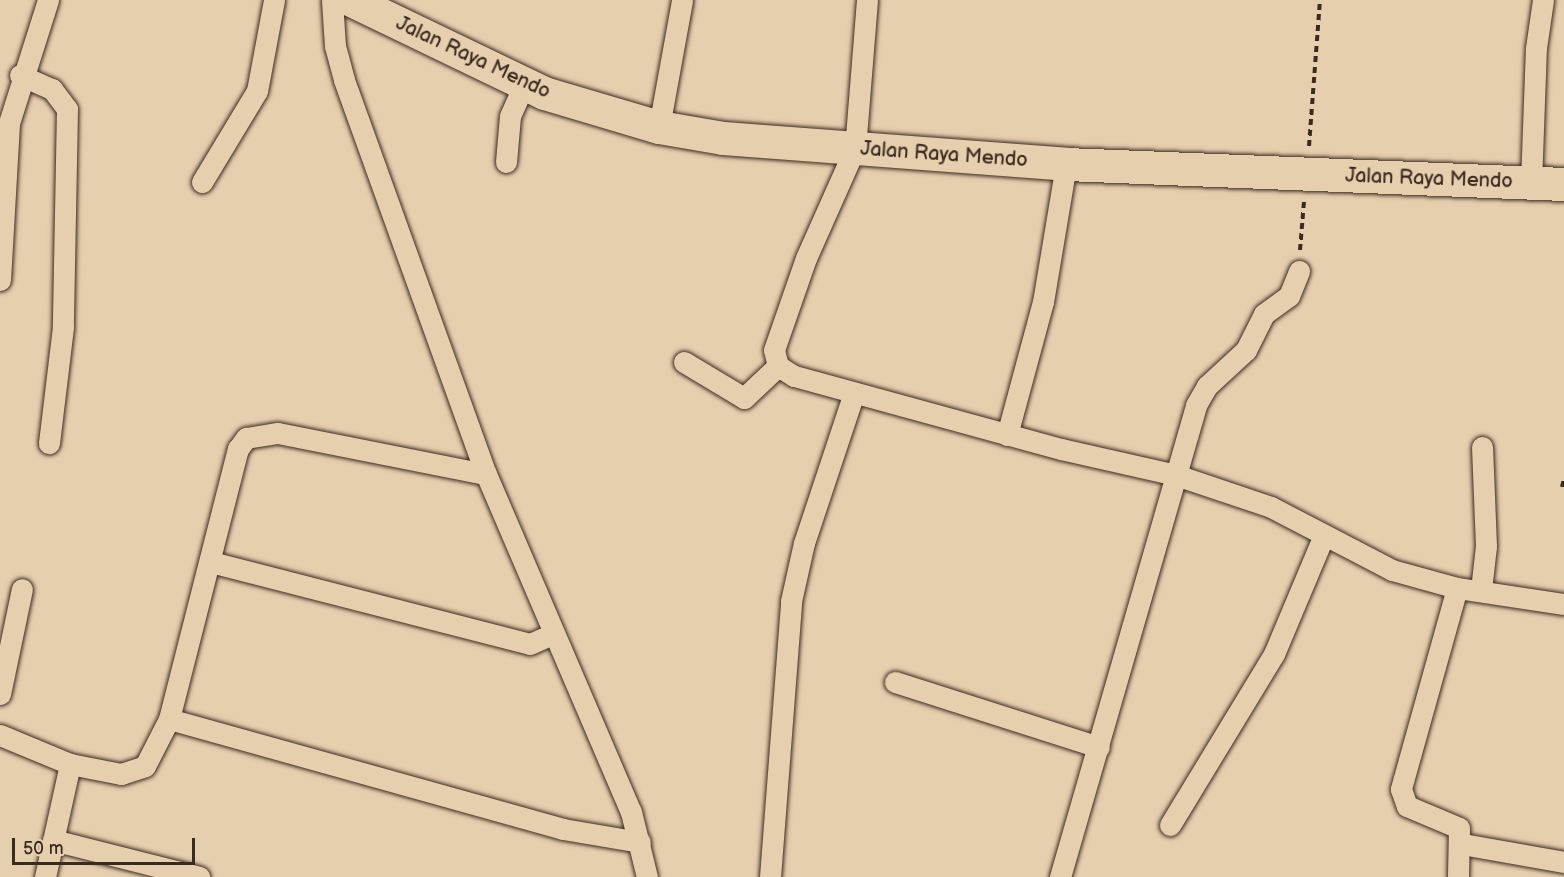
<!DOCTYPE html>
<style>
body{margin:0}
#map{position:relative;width:1564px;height:877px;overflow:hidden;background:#e6cfaf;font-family:"Balsamiq Sans",sans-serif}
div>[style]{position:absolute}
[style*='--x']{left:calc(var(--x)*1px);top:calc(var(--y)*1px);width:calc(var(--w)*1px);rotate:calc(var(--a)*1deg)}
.path>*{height:4px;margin-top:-2px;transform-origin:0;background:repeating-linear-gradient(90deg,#3b2a1e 0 6px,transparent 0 10.5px)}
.roads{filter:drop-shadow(0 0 2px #3b2a1e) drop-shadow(0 0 2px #3b2a1e)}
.street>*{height:21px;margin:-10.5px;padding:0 10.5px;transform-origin:10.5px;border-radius:10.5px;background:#e6cfaf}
.highway>*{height:33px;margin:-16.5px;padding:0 16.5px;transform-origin:16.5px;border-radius:16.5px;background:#e6cfaf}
span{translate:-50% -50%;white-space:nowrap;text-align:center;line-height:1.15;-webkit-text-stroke:5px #e6cfaf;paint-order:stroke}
.street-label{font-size:20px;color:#3b2a1e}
.scale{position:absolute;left:12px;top:838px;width:183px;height:27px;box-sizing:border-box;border:3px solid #3b2a1e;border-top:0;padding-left:8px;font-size:18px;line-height:21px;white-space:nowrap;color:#3b2a1e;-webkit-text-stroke:4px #e6cfaf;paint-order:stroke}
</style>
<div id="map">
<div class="path">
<i style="--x:1309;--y:146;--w:146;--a:-85.7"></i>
<i style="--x:1300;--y:250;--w:49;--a:-85.3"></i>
<i style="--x:1562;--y:487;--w:8;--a:-76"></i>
</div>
<div class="roads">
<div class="street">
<i style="--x:332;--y:0;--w:46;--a:86.3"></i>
<i style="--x:335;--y:46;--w:35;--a:75"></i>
<i style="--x:344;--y:80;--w:419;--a:70.2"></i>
<i style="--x:486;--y:474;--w:368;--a:66.8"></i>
<i style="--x:631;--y:812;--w:67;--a:76.2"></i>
<i style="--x:867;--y:0;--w:148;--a:94.6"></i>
<i style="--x:855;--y:148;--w:120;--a:114"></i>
<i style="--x:806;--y:258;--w:97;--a:109.2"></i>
<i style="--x:774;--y:350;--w:16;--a:76"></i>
<i style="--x:778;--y:366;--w:19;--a:32"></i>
<i style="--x:794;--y:376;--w:277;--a:15.3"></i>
<i style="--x:1061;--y:449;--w:118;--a:12.7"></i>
<i style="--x:1176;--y:475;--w:100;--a:18.6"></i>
<i style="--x:1271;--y:507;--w:136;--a:27.5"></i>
<i style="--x:1392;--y:570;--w:67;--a:15.5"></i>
<i style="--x:1457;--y:588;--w:108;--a:8.5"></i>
<i style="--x:20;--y:75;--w:35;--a:24"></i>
<i style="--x:52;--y:89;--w:25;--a:53"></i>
<i style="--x:67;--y:109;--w:218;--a:91.1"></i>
<i style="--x:63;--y:327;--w:117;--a:96.9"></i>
<i style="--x:659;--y:127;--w:129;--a:-79.7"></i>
<i style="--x:506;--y:162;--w:46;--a:-85"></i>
<i style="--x:510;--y:116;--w:34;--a:-66"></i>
<i style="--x:202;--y:182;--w:106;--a:-58.9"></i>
<i style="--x:257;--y:91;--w:93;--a:-79.4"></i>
<i style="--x:1531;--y:183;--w:135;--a:-87.9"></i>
<i style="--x:1536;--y:48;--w:49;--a:-81.7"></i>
<i style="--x:0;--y:280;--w:157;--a:-86.7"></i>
<i style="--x:9;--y:123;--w:129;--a:-72.4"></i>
<i style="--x:684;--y:362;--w:70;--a:31"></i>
<i style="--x:744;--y:398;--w:47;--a:-43.3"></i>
<i style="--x:1007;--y:435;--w:138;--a:-74.9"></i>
<i style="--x:1043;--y:302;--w:140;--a:-80.5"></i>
<i style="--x:211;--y:562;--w:329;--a:14.4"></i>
<i style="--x:530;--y:644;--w:24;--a:-24"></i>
<i style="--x:1457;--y:588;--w:209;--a:105.6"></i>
<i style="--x:1401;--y:789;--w:18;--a:71"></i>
<i style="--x:1407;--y:806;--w:56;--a:22.9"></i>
<i style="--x:1459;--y:828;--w:49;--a:91.2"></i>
<i style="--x:1481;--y:590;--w:44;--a:-83.5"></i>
<i style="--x:1486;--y:546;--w:99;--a:-92.3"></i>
<i style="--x:895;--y:682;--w:214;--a:17.7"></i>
<i style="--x:0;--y:694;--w:107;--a:-78.2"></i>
<i style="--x:169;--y:719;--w:409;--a:15.6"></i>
<i style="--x:563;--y:829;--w:78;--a:9.6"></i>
<i style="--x:0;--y:735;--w:76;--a:22.5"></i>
<i style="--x:70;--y:764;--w:52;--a:11.1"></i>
<i style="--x:121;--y:774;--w:25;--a:-18"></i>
<i style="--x:145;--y:766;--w:53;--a:-62.9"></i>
<i style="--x:169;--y:719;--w:279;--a:-75.7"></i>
<i style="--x:238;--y:449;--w:14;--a:-54"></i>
<i style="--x:246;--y:438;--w:32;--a:-9"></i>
<i style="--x:278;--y:433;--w:212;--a:11.2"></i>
<i style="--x:1170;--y:825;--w:200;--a:-58.7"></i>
<i style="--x:1274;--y:654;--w:129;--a:-67.2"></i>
<i style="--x:53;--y:840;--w:151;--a:14.2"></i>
<i style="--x:1462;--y:844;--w:104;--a:10"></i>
<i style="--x:45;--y:877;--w:116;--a:-77.5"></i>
<i style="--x:770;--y:877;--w:277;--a:-85.6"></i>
<i style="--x:791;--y:601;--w:59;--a:-77.4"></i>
<i style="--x:804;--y:543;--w:158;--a:-71.6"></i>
<i style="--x:1060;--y:877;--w:491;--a:-73.9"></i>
<i style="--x:1196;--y:405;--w:22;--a:-60"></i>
<i style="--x:1207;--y:386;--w:53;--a:-42.7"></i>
<i style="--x:1246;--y:350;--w:40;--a:-63.4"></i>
<i style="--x:1264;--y:314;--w:31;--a:-36"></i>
<i style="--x:1289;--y:296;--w:27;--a:-68"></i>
</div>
<div class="highway">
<i style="--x:351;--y:0;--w:214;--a:25.7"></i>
<i style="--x:544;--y:93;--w:120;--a:16.5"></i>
<i style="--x:659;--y:127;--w:65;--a:9.8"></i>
<i style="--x:723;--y:138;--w:344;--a:4.3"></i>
<i style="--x:1066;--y:164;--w:498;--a:2.3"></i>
</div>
</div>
<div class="street-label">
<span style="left:473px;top:58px;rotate:25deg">Jalan Raya Mendo</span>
<span style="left:944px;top:155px;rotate:4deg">Jalan Raya Mendo</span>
<span style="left:1429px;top:179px;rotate:2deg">Jalan Raya Mendo</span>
</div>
<div class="scale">50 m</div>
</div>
